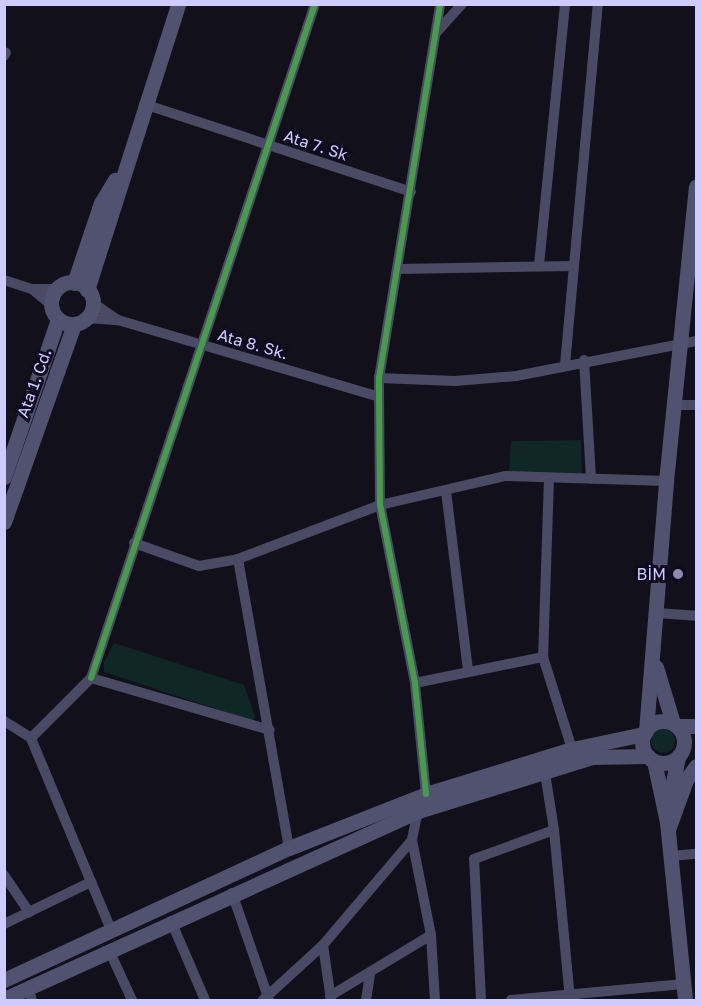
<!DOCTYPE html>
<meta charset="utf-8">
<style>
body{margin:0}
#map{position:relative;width:701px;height:1005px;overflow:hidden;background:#12101b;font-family:"Golos Text",sans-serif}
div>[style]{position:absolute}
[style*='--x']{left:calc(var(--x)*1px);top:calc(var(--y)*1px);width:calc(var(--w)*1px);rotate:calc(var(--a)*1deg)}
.green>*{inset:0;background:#0f2727}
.round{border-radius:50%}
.street>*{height:10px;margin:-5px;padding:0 5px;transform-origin:5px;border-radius:5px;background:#4b4a65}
.secondary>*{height:15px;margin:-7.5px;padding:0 7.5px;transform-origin:7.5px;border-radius:7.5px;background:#515170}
.secondary>.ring{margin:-7.5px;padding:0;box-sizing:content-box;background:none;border:15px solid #515170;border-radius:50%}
.cycleway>*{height:6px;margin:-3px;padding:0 3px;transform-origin:3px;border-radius:3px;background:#469c4c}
.dots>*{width:16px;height:16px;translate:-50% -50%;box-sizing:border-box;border:3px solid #0e0b20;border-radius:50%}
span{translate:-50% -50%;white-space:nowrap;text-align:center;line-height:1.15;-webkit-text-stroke:6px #0e0b20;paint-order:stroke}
.street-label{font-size:16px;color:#cfcaff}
.poi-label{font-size:16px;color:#cfcaff}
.right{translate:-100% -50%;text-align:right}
.frame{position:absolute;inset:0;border:6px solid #cfcaff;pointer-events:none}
</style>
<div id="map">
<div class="green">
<i style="clip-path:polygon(581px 440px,582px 474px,509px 473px,511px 441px)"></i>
<i style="clip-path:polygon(114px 643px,244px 685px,255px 716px,253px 721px,104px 672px,104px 662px)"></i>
<i class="round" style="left:651px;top:729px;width:24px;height:24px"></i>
</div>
<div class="street">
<i style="--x:436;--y:33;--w:39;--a:-48"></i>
<i style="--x:4;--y:56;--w:4;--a:-63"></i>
<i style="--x:144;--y:104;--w:281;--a:18.2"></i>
<i style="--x:539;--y:265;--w:262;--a:-84.3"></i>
<i style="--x:399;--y:269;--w:175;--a:-1"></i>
<i style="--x:4;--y:280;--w:29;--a:18"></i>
<i style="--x:32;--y:289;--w:25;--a:0"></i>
<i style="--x:32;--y:289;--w:23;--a:40"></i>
<i style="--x:92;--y:302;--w:32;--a:35"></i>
<i style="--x:87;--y:318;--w:31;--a:4"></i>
<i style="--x:118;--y:320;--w:272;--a:16.4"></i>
<i style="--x:584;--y:360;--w:119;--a:86.6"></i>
<i style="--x:565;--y:365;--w:363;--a:-84.8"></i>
<i style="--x:379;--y:378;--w:76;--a:2.3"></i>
<i style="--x:455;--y:381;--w:61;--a:-4.7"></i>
<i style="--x:516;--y:376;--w:183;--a:-11"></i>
<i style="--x:674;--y:405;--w:22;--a:0"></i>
<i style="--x:549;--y:478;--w:179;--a:91.9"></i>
<i style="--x:543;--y:657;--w:96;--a:72.5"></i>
<i style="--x:446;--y:491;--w:180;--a:83"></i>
<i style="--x:134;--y:543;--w:69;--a:19.5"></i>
<i style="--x:199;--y:566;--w:40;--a:-10"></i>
<i style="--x:238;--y:559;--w:152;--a:-20.8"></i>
<i style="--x:380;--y:505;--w:129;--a:-13"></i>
<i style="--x:506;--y:476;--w:160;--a:1.8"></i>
<i style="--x:238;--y:559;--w:293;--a:80"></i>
<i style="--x:657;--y:613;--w:39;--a:4"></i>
<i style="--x:91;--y:678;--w:710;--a:-71.62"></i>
<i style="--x:415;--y:683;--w:131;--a:-11.5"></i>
<i style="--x:4;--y:721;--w:32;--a:32"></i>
<i style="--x:545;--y:773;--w:58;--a:81"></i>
<i style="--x:554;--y:830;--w:171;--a:84.6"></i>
<i style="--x:426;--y:794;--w:112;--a:-95.7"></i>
<i style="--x:415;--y:683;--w:181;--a:-101.1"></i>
<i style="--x:380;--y:505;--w:127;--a:-90.5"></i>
<i style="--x:379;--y:378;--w:379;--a:-80.7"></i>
<i style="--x:418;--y:811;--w:30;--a:102"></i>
<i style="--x:412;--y:840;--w:97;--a:78.7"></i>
<i style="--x:431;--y:935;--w:65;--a:86.5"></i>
<i style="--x:671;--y:856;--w:25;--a:-5"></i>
<i style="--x:4;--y:875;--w:45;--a:56"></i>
<i style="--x:232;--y:893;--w:113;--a:70.9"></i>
<i style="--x:171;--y:921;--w:86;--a:66.7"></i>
<i style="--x:4;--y:924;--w:97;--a:-25.8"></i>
<i style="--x:112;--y:932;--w:210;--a:-112.7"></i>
<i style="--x:31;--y:738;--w:85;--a:-45"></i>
<i style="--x:91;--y:678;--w:186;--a:16.2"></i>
<i style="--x:323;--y:945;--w:56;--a:81.7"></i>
<i style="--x:109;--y:950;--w:55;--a:65.3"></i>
<i style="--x:28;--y:988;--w:13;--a:72"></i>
<i style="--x:330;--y:996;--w:118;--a:-31.1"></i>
<i style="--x:263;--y:1000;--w:81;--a:-42.5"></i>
<i style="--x:323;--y:945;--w:138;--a:-49.7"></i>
<i style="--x:366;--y:1000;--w:25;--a:-81"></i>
<i style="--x:481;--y:1000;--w:141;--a:-92.8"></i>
<i style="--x:474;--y:859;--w:85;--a:-19.9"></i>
<i style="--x:511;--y:1000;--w:173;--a:-5.3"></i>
</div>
<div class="secondary">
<i class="ring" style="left:51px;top:282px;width:27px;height:27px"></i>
<i style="--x:74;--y:283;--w:84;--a:-71.4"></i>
<i style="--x:101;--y:203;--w:27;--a:-59"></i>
<i style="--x:87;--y:290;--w:300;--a:-72.3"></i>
<i style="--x:4;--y:477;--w:167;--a:-71.1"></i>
<i style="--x:4;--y:522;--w:210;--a:-70.5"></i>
<i style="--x:656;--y:667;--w:59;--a:73.1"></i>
<i class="ring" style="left:642px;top:721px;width:27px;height:27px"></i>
<i style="--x:677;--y:726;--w:19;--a:0"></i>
<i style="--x:646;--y:731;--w:251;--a:-85.4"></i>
<i style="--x:666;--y:481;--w:296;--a:-84.2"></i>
<i style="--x:654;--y:761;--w:62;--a:78"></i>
<i style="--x:667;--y:822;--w:179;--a:84.2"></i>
<i style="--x:668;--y:807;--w:51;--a:-78.7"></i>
<i style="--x:669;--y:827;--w:50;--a:-70.1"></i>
<i style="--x:686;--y:780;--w:17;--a:-54"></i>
<i style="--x:4;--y:980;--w:314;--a:-24.9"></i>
<i style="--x:289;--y:848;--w:147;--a:-21.5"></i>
<i style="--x:426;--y:794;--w:153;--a:-17.1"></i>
<i style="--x:572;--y:749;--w:74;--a:-11.8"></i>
<i style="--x:4;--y:999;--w:455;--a:-24.4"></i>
<i style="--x:418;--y:811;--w:182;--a:-17.2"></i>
<i style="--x:592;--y:757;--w:56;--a:-1"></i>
</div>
<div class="cycleway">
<i style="--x:91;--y:678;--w:710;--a:-71.62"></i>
<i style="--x:426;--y:794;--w:112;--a:-95.7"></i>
<i style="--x:415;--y:683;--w:181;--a:-101.1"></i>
<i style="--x:380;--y:505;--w:127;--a:-90.5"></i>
<i style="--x:379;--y:378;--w:379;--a:-80.7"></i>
</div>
<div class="dots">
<i style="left:678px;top:574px;background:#8d89af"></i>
</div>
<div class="street-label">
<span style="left:316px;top:145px;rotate:18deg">Ata 7. Sk</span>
<span style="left:253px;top:344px;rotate:16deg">Ata 8. Sk.</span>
<span style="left:34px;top:383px;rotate:-70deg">Ata 1. Cd.</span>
</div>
<div class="poi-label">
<span class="right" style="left:666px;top:574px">BİM</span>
</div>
<div class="frame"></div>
</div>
